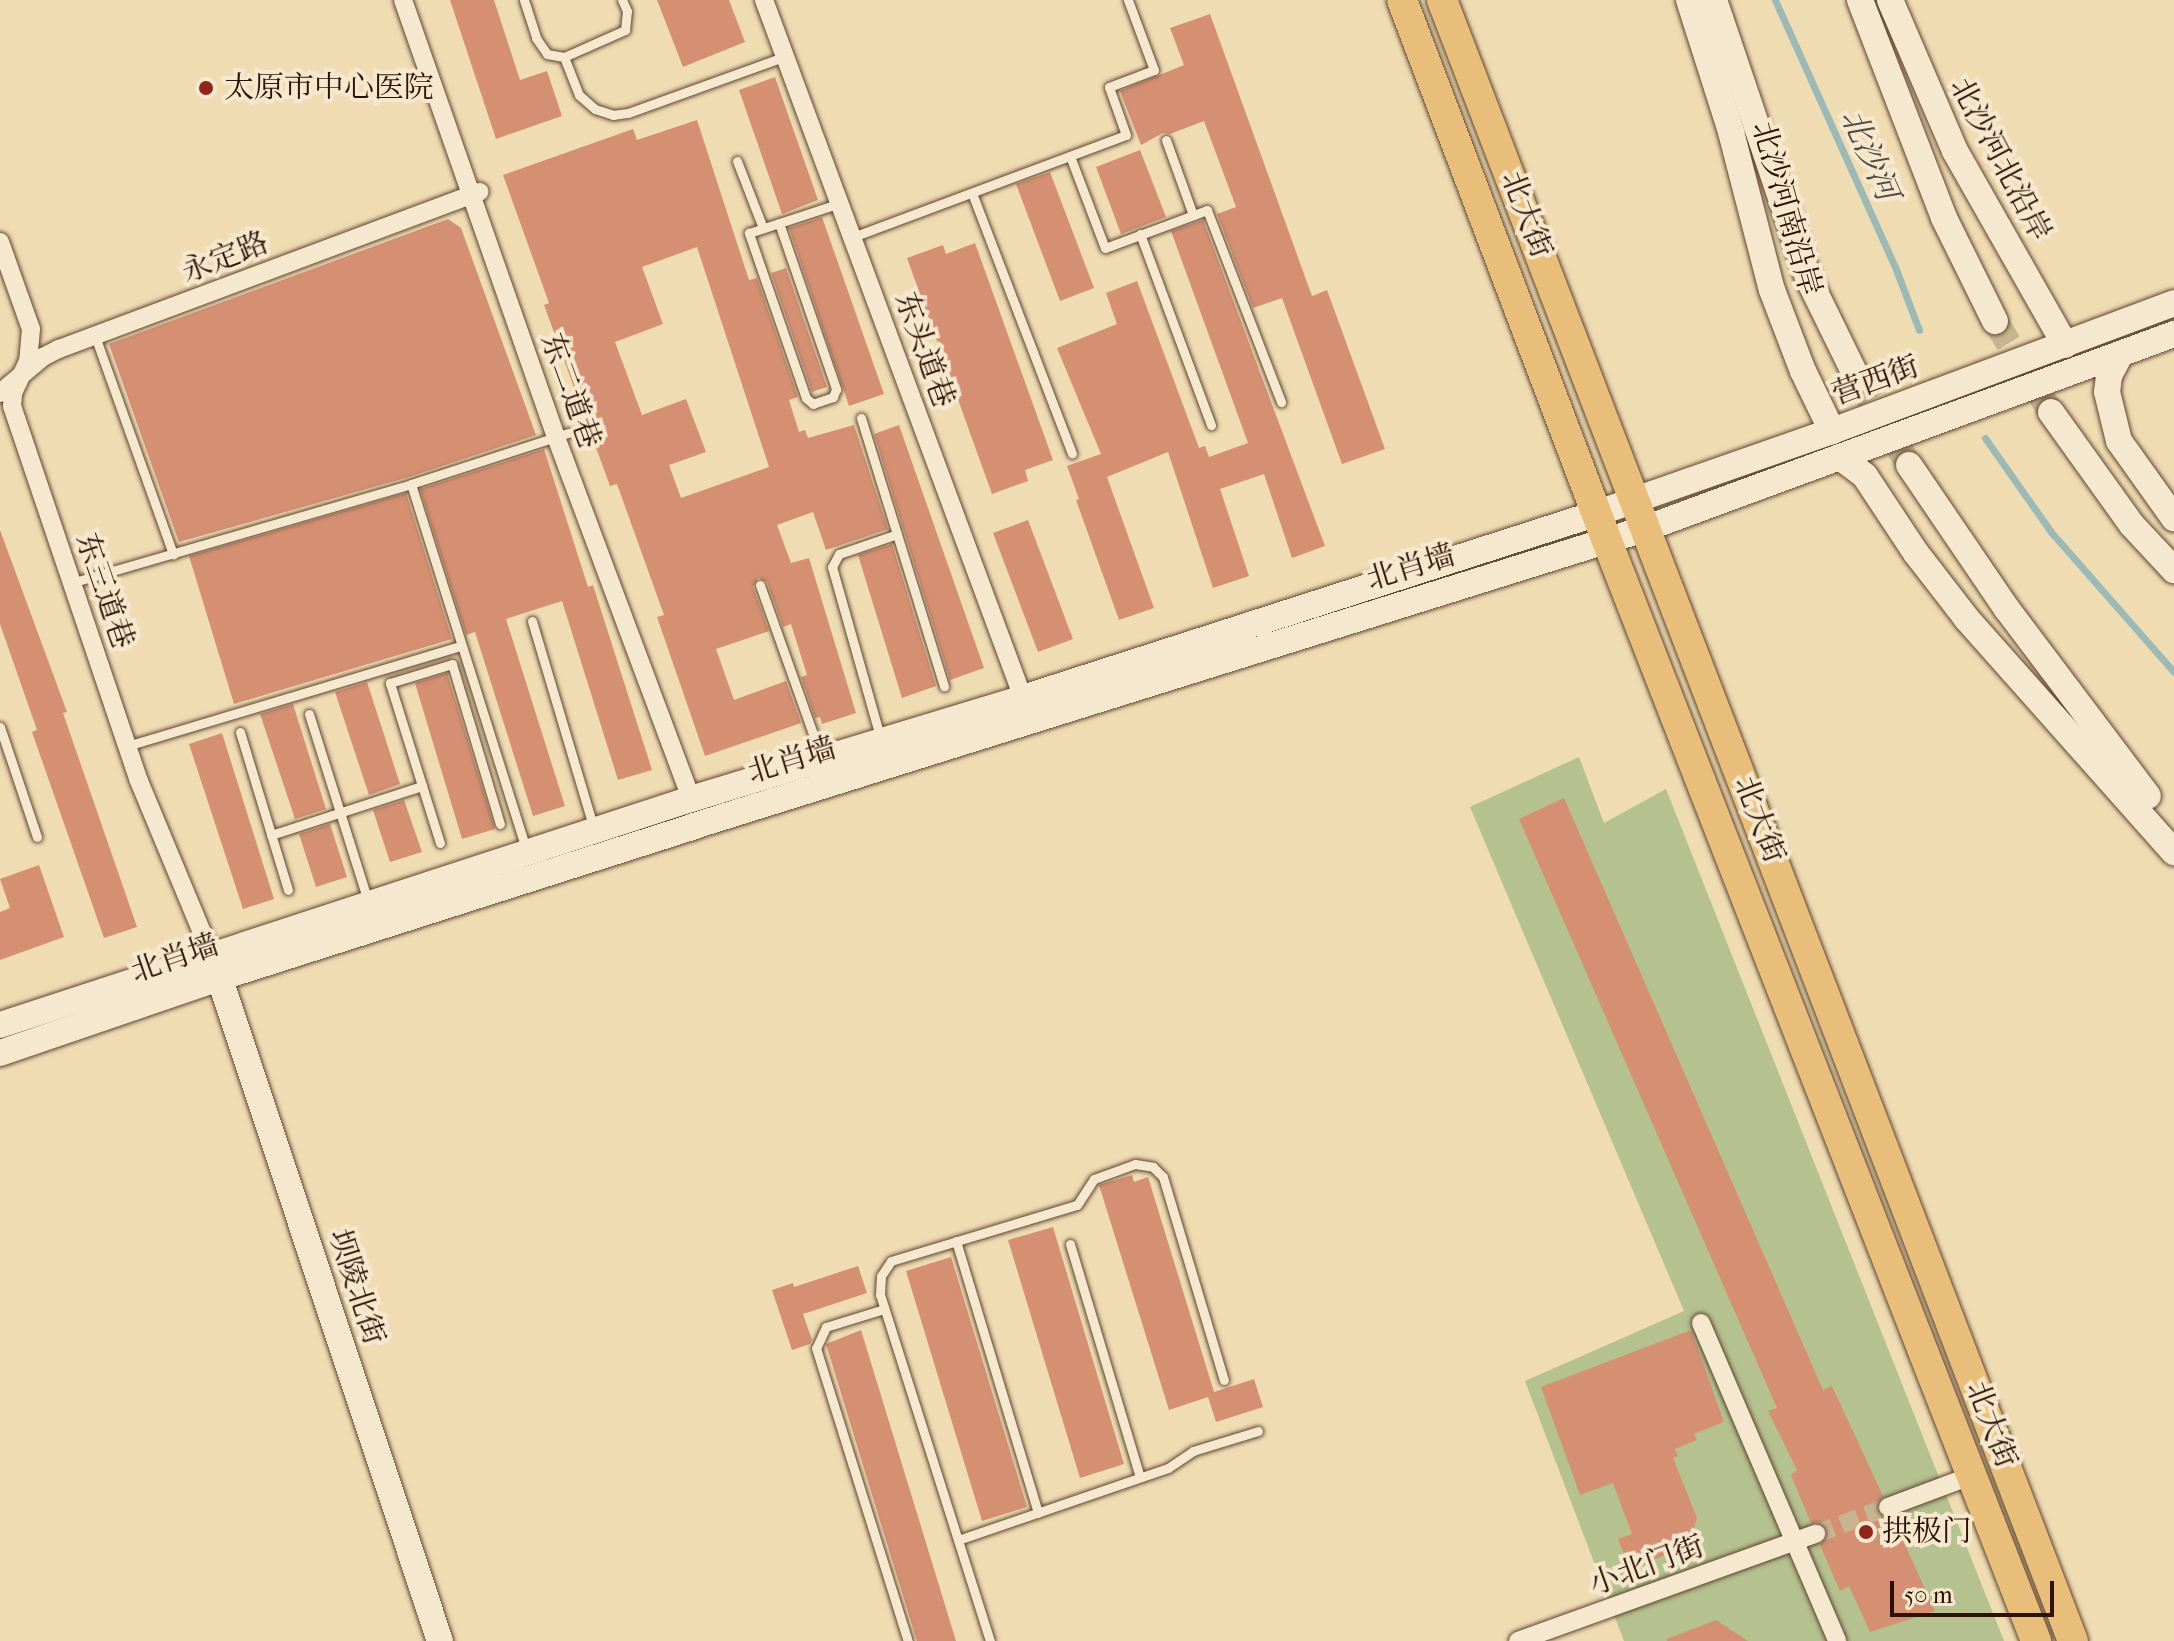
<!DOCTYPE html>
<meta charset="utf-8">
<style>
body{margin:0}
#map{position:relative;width:2174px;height:1641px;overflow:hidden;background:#efdcb3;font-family:"IM FELL French Canon","Noto Serif SC",serif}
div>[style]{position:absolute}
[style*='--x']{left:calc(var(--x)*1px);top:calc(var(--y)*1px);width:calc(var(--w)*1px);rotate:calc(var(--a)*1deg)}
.green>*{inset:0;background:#b5c18f}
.stream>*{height:7px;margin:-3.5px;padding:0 3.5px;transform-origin:3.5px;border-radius:3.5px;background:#9db9b6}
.building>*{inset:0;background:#d59073}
.street-tunnel>*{height:18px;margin-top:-9px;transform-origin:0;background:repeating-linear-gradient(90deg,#c8b490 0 18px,transparent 0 27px)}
.secondary-tunnel>*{height:26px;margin-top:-13px;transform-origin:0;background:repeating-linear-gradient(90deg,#c8b490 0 26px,transparent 0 39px)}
.roads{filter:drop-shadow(0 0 2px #5e442f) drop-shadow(0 0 2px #5e442f)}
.lane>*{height:9px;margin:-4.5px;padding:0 4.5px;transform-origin:4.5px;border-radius:4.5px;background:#f5e8ce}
.street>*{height:18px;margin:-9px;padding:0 9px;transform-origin:9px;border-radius:9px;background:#f5e8ce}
.secondary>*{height:26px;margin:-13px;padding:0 13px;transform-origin:13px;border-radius:13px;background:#f5e8ce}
.primary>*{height:30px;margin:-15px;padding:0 15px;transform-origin:15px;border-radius:15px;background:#e8be7a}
.dots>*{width:22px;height:22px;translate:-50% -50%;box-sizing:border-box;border:4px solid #f5e8ce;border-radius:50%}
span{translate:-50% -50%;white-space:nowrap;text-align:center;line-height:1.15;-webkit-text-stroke:8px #f5e8ce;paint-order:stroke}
.poi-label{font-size:30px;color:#2d1203}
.left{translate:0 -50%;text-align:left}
.street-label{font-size:30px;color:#2d1203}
.water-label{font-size:32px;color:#544c42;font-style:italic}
.scale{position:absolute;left:1890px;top:1581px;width:164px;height:36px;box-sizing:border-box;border:4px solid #2d1203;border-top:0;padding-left:10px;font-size:24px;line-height:28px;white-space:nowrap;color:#2d1203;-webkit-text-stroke:6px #f5e8ce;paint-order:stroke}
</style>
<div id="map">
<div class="green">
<i style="clip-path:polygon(1579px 757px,1604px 823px,1666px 789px,2004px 1641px,1624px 1641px,1525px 1381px,1684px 1311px,1470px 807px)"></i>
</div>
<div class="stream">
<i style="--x:1775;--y:0;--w:298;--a:65.8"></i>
<i style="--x:1897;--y:272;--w:62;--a:69.2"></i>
<i style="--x:1985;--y:438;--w:115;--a:54.9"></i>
<i style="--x:2051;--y:532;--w:186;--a:48.7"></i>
</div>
<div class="building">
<i style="clip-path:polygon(450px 0,494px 0,520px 80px,547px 71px,562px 116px,496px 139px)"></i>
<i style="clip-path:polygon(657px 0,729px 0,745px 42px,683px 67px)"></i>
<i style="clip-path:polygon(1210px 14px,1312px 296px,1327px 290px,1385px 449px,1342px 464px,1282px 298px,1253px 308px,1217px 214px,1236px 207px,1204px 121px,1170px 134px,1163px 133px,1141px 145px,1120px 91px,1184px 65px,1170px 28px)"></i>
<i style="clip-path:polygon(775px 77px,818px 200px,782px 214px,739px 90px)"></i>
<i style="clip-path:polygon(evenodd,697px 120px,749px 280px,757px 278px,798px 397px,789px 400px,799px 432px,805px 430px,808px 438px,854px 425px,888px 529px,826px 550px,813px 512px,777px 525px,791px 563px,809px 558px,856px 713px,822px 724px,820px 717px,815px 718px,801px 677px,807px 675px,791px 624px,783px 627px,767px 582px,758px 578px,753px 587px,769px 631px,716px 649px,734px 700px,786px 681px,801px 723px,705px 756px,657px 617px,664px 615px,617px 484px,610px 486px,544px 305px,549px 303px,503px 175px,633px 129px,637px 140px,697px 120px,697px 247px,769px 467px,681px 498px,669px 465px,706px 452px,686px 399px,642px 415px,615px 342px,663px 324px,642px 267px,697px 247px)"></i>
<i style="clip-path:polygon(1140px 150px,1166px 217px,1121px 234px,1096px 167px)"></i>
<i style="clip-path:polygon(1050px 172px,1094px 288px,1060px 301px,1016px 184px)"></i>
<i style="clip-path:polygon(822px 217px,884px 394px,849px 406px,789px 228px)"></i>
<i style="clip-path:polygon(448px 219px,461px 228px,536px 435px,409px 477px,179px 542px,109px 344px)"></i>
<i style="clip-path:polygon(1203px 220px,1325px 546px,1292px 558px,1264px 474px,1220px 489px,1249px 576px,1213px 588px,1168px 452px,1107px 477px,1154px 608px,1119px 620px,1076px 500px,1079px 499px,1067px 466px,1101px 454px,1057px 348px,1117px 324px,1106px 293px,1137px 281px,1199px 448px,1205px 446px,1209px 457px,1248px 443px,1171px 231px)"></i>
<i style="clip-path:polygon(975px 243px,1053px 460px,1025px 470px,1028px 481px,992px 494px,907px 258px,943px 245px,946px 254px)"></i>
<i style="clip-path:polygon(786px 268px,827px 387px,812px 392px,771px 273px)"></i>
<i style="clip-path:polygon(899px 425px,984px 668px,950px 680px,874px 434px)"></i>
<i style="clip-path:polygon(544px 449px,588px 587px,593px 585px,652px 770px,618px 780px,562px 601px,506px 619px,565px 806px,533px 816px,475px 632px,466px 635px,420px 489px)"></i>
<i style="clip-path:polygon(406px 493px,452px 639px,234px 704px,189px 556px)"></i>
<i style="clip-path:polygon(1028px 520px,1073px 639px,1038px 652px,993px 533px)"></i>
<i style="clip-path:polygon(0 530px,67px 712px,63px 713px,137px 927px,104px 938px,32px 732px,37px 730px,0 624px)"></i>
<i style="clip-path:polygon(892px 544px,936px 686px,902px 698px,858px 555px)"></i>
<i style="clip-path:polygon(447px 673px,495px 829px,462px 839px,415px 683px)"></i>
<i style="clip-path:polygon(367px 682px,400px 784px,369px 795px,335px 692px)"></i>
<i style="clip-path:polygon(293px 704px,326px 809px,295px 819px,260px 714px)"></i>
<i style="clip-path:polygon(222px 733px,274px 899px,243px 909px,189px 744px)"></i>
<i style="clip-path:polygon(1564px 798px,1823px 1390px,1832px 1386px,1883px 1496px,1876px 1504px,1877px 1512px,1885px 1519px,1893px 1518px,1935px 1611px,1870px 1632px,1849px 1586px,1840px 1591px,1820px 1545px,1828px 1537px,1827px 1529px,1819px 1522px,1811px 1523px,1791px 1475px,1797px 1470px,1768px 1411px,1777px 1408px,1519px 819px)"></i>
<i style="clip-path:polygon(404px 800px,422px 852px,390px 862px,373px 810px)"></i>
<i style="clip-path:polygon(330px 824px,347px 877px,316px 887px,299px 834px)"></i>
<i style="clip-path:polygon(39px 865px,64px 937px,0 960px,0 912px,10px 908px,0 879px)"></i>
<i style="clip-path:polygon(1132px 1175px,1134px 1182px,1148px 1177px,1214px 1392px,1254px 1379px,1263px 1407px,1216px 1422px,1208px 1397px,1169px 1410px,1099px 1185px)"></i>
<i style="clip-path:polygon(1053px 1227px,1124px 1464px,1080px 1478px,1008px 1240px)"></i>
<i style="clip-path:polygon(951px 1257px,1027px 1507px,982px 1521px,906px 1271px)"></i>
<i style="clip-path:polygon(858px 1266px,867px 1293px,803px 1314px,812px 1340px,810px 1344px,792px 1350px,772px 1290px,793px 1283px,794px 1287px)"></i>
<i style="clip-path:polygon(861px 1330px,912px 1497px,956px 1641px,917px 1641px,874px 1501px,826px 1344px)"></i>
<i style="clip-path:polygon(1691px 1330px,1724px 1422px,1694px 1434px,1697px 1440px,1675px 1449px,1678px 1456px,1673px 1458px,1697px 1518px,1693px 1532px,1672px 1540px,1676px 1551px,1630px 1569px,1618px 1539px,1632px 1534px,1613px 1483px,1580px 1495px,1541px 1387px)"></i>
<i style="clip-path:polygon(1716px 1620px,1748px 1641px,1667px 1641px,1667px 1639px)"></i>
</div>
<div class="street-tunnel">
<i style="--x:1816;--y:1534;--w:77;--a:-20.6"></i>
</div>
<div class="secondary-tunnel">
<i style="--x:1995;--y:321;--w:107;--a:58.4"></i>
<i style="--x:1857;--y:378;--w:101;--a:59.1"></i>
</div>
<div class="roads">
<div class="lane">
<i style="--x:524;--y:0;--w:40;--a:72"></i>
<i style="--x:536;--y:38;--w:19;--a:55"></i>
<i style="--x:547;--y:54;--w:17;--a:10"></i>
<i style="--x:564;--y:57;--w:67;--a:-23.9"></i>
<i style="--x:625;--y:30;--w:19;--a:-84"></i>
<i style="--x:627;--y:11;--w:12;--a:-114"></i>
<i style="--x:564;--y:57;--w:41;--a:68.5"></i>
<i style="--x:579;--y:95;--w:21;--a:41"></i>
<i style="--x:595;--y:109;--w:19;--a:18"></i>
<i style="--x:613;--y:115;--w:15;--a:-8"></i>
<i style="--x:628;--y:113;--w:168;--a:-19.8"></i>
<i style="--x:1166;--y:140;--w:80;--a:70.2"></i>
<i style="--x:1070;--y:156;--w:98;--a:69.2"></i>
<i style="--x:1105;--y:248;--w:109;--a:-20.4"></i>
<i style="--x:1207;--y:210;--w:206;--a:68.9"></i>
<i style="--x:737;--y:161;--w:72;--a:68.8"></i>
<i style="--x:972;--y:193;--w:279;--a:69"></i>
<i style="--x:779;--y:223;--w:176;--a:71"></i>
<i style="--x:836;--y:389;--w:9;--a:111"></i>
<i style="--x:833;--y:397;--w:21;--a:161"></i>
<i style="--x:813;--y:404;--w:9;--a:-139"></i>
<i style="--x:806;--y:398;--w:175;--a:-109.1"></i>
<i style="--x:749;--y:233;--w:96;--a:-18.2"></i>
<i style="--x:1140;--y:234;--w:204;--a:69.6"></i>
<i style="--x:853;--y:237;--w:291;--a:-20.5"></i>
<i style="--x:1126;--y:135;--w:51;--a:-109.5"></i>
<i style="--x:1109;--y:87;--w:48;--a:-20.7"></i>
<i style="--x:1154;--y:70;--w:75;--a:-110.4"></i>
<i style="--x:95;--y:336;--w:232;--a:70.3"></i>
<i style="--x:861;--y:418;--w:281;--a:72.8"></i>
<i style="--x:411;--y:484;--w:383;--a:72.5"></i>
<i style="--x:71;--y:583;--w:354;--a:-16.2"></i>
<i style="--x:411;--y:484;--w:165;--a:-18"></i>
<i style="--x:760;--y:585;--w:182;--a:70.4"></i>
<i style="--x:532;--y:621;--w:217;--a:73.4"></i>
<i style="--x:309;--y:714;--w:196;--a:72.5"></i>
<i style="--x:0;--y:727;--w:116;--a:71.4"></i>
<i style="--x:240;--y:732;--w:165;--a:73.1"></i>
<i style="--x:881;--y:740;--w:180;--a:-105.8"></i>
<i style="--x:832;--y:567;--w:15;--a:-62"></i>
<i style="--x:839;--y:554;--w:61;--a:-19"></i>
<i style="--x:127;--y:746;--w:349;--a:-16.7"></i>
<i style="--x:271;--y:835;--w:159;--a:-18"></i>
<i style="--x:440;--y:843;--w:168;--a:-107.4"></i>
<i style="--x:390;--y:683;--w:65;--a:-17"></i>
<i style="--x:452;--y:664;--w:167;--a:73.3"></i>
<i style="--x:956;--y:1241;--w:284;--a:73.2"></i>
<i style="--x:1070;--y:1244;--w:243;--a:73.3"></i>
<i style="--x:884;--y:1309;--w:61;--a:162.8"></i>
<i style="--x:826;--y:1327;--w:23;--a:115"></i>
<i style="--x:816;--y:1348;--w:307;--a:72.6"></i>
<i style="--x:958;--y:1540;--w:222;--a:-18.9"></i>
<i style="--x:1168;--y:1468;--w:30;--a:-34"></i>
<i style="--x:1193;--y:1451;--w:68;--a:-17.1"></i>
<i style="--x:990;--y:1641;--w:363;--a:-107.6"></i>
<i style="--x:880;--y:1295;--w:19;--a:-87"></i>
<i style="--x:881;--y:1276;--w:18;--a:-56"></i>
<i style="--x:891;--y:1261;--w:194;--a:-16.8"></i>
<i style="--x:1077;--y:1205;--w:31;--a:-57"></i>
<i style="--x:1094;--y:1179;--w:44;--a:-20.1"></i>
<i style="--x:1135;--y:1164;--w:18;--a:9"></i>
<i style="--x:1153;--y:1167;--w:14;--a:45"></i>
<i style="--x:1163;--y:1177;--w:212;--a:73.3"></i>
</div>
<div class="street">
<i style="--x:403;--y:0;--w:463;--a:70.7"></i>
<i style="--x:556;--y:437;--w:386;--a:69.5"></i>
<i style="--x:764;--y:0;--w:753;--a:69.64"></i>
<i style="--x:0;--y:242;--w:92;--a:70.4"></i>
<i style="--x:31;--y:329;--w:32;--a:95"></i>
<i style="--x:28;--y:361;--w:35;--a:115"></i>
<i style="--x:13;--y:393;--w:13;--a:94"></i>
<i style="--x:12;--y:406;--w:396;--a:71.3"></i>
<i style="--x:139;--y:781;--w:187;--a:67.4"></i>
<i style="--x:0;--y:393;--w:56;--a:-39.9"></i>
<i style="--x:43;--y:357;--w:18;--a:-27"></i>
<i style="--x:59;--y:349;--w:449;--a:-20.5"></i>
<i style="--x:1701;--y:1323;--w:346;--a:66.8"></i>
<i style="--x:1888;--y:1507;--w:91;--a:-20.6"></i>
<i style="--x:1518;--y:1641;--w:317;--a:-19.8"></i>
</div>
<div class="secondary">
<i style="--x:1689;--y:0;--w:139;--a:72.3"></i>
<i style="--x:1731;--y:132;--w:163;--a:75.5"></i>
<i style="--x:1772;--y:290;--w:87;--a:69.1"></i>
<i style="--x:1803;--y:371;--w:67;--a:64.2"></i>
<i style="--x:1714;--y:0;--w:296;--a:71.3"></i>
<i style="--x:1809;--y:280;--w:109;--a:63.9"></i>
<i style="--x:1860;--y:0;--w:234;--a:68.9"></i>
<i style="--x:1944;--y:218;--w:115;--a:63.7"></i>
<i style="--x:1890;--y:0;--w:164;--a:66.7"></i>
<i style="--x:1955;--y:151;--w:223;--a:60.4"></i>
<i style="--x:2120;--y:355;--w:24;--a:118"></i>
<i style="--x:2109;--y:376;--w:16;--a:97"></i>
<i style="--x:2107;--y:392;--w:50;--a:76.2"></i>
<i style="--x:2119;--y:441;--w:95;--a:54.5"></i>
<i style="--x:2051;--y:412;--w:139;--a:54.4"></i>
<i style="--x:2132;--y:525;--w:62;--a:47"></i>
<i style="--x:1840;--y:457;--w:31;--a:37"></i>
<i style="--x:1865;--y:476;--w:92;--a:56.5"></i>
<i style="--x:1916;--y:553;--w:83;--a:52.3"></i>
<i style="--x:1967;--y:619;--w:312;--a:48.4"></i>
<i style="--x:1909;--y:465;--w:174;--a:55.8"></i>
<i style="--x:2007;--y:609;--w:234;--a:53"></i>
<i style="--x:214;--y:961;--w:717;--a:71.62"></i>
<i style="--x:0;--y:1025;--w:727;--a:-18.11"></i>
<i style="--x:691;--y:799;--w:347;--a:-16.9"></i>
<i style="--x:1023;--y:698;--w:604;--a:-17.84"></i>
<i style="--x:1598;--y:513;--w:248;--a:-19.3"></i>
<i style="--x:1832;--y:431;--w:365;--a:-20.5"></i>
<i style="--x:0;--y:1053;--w:231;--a:-18.9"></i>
<i style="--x:219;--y:978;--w:499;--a:-17.7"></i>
<i style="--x:694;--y:826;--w:999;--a:-17.36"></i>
<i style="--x:1647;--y:528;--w:562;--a:-20.21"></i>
</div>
<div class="primary">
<i style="--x:1402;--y:0;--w:579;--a:69.25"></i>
<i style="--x:1607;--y:541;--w:1181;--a:68.69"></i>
<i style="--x:1442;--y:0;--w:1758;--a:68.97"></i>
</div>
</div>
<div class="dots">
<i style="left:206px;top:88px;background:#8f2418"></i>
<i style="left:1866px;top:1532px;background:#8f2418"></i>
</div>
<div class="poi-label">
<span class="left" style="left:224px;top:88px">太原市中心医院</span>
<span class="left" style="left:1882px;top:1532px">拱极门</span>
</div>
<div class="street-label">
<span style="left:2000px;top:160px;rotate:62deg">北沙河北沿岸</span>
<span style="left:1786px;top:209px;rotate:74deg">北沙河南沿岸</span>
<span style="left:1526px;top:215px;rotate:69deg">北大街</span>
<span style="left:225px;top:258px;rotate:-21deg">永定路</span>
<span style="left:924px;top:350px;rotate:70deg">东头道巷</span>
<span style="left:1876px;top:381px;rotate:-20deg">营西街</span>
<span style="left:570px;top:391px;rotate:70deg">东二道巷</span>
<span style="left:1411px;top:568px;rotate:-17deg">北肖墙</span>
<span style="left:104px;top:591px;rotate:71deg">东三道巷</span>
<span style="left:792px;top:761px;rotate:-17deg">北肖墙</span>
<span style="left:1759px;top:820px;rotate:69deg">北大街</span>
<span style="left:175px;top:959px;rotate:-19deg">北肖墙</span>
<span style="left:356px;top:1287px;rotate:72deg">坝陵北街</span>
<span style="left:1991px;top:1425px;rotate:69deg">北大街</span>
<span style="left:1647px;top:1566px;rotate:-20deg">小北门街</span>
</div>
<div class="water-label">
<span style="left:1869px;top:155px;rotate:66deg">北沙河</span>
</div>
<div class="scale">50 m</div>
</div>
